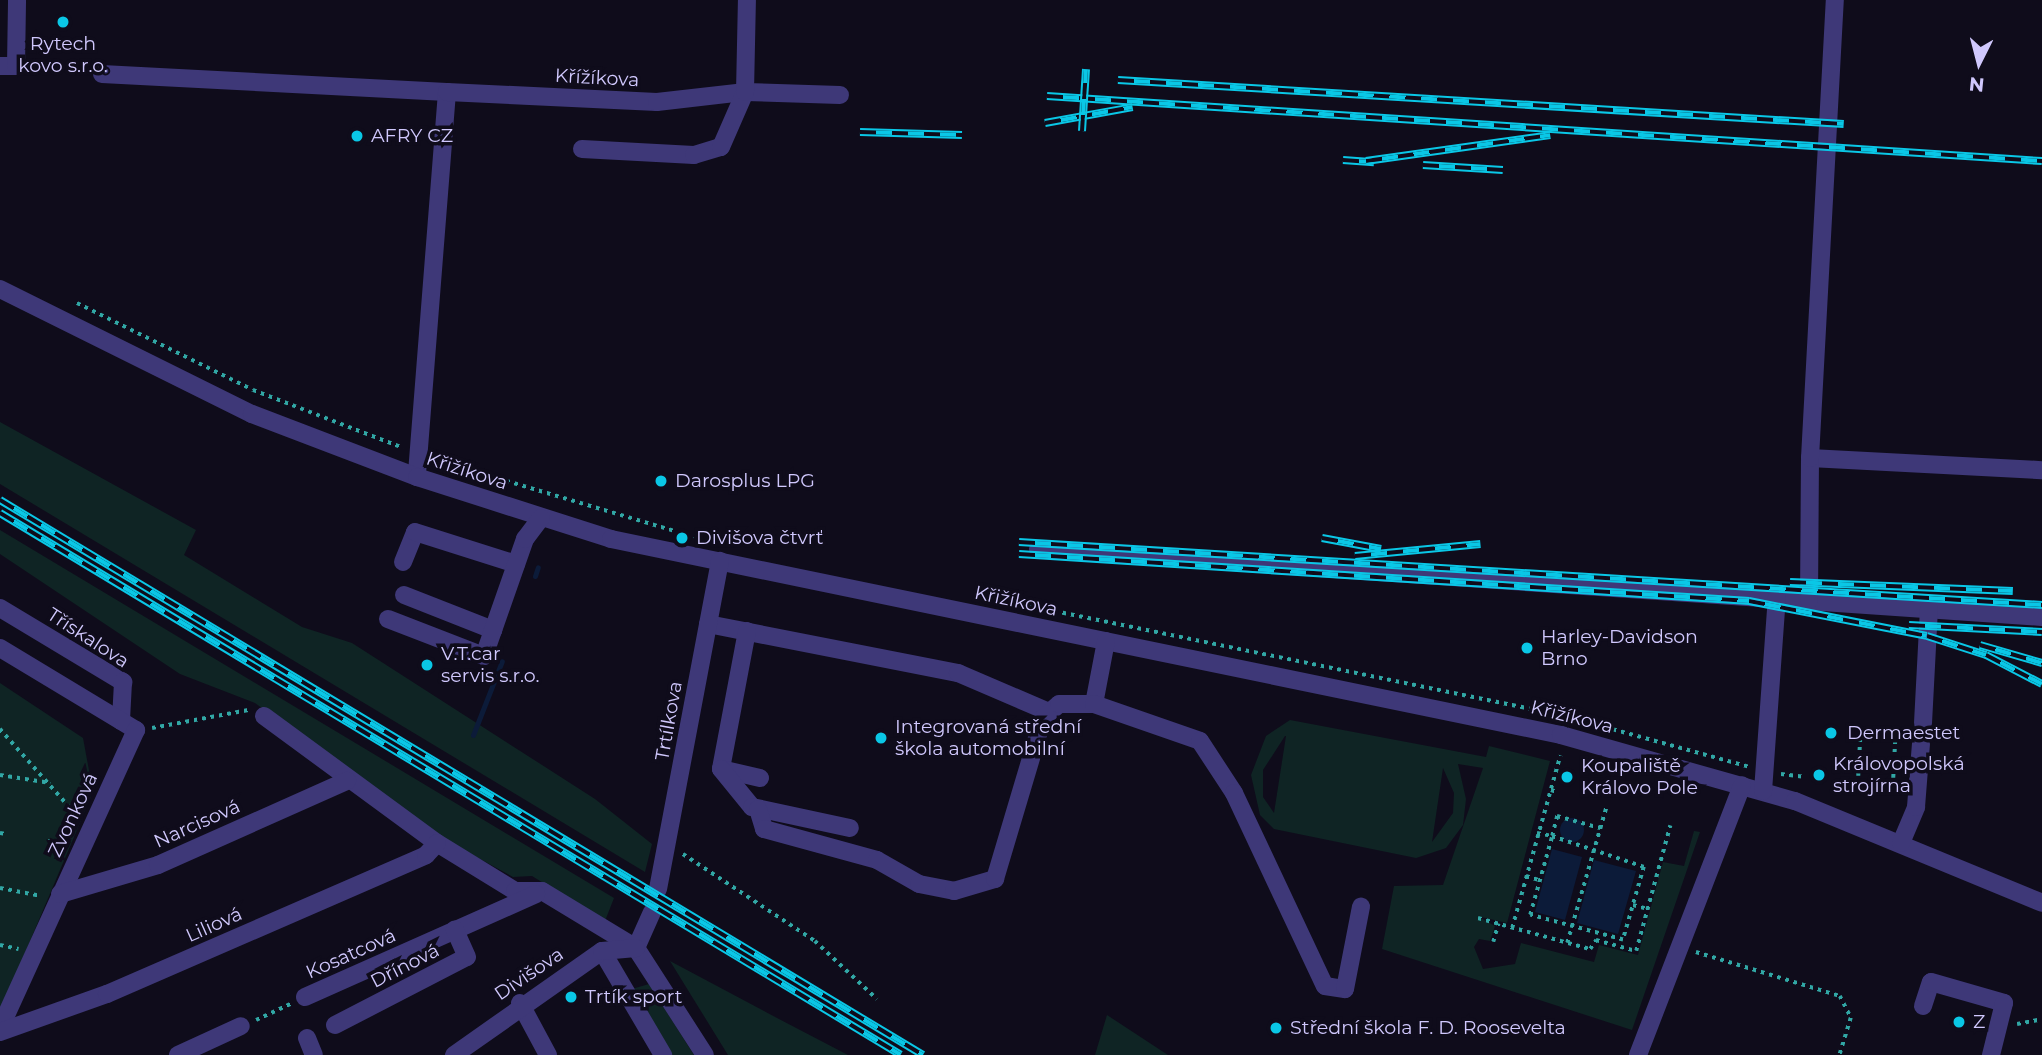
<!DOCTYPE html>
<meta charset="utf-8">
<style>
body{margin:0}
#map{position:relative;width:2042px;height:1055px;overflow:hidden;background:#0f0c1b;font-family:Montserrat,sans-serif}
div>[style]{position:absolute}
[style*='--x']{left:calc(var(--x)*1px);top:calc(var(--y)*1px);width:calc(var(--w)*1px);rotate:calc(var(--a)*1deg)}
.green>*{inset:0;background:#0f2424}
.water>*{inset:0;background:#0c1b39}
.round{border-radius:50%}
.stream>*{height:5px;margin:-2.5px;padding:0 2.5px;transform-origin:2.5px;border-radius:2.5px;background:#0c1b39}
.path>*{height:3.5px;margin-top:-1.75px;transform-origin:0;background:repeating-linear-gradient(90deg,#31a7a5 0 3.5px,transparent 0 8.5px)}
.minor>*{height:18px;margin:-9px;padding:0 9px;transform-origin:9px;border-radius:9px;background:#3e3878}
.rail>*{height:8px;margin-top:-4px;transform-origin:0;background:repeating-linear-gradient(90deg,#0f0c1b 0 16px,#0ac7e6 0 32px);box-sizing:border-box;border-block:2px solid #0ac7e6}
.dots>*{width:19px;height:19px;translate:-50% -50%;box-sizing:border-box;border:4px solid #0f0c1b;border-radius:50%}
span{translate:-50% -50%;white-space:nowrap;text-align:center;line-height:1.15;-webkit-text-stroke:7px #0f0c1b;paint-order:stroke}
.poi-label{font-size:19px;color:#d0c8fd}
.left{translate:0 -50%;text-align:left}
.street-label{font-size:19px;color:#d0c8fd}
.north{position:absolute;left:1944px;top:28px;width:70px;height:70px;-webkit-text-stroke:5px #0f0c1b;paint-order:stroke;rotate:186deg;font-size:19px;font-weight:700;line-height:28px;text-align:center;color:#d0c8fd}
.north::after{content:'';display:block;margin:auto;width:24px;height:32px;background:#d0c8fd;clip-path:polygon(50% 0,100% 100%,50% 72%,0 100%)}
</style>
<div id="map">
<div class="green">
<i style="clip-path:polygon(0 422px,196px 530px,184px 555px,302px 627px,352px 643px,595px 799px,652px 844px,645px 872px,0 484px)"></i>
<i style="clip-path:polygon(0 530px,614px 898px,605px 921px,532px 876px,513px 877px,432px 833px,255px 703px,180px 674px,0 554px)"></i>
<i style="clip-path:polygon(0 683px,83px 738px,93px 792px,0 1012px)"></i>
<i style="clip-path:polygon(evenodd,1290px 720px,1486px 757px,1489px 746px,1550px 761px,1507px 923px,1477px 916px,1495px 926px,1490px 941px,1479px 939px,1474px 947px,1483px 969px,1515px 964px,1521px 943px,1594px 962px,1599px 945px,1638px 955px,1663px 862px,1684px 866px,1694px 831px,1700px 832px,1632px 1030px,1382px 949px,1394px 886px,1443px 885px,1483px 768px,1458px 764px,1466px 799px,1463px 825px,1446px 848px,1416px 858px,1274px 829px,1260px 815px,1251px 775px,1266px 736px,1290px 720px,1285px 736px,1286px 736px,1274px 813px,1263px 797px,1263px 770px,1285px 736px,1290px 720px,1443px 768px,1454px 793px,1453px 813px,1432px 842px,1443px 768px)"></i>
<i style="clip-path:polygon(670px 961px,777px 1018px,848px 1055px,728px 1055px)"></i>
<i style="clip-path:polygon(649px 984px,694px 1055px,667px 1055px,632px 989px)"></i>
<i style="clip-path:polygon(1107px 1015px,1168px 1055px,1095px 1055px)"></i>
</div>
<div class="water">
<i class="round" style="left:1560px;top:818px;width:24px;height:24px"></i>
<i style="clip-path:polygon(1552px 849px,1582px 857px,1565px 920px,1535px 912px)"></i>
<i style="clip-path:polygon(1594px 860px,1636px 871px,1618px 934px,1577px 923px)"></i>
</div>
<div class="stream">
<i style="--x:535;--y:576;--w:9;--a:-72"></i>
<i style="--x:473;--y:735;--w:79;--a:-68.6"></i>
</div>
<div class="path">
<i style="--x:77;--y:303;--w:196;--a:26.3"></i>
<i style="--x:253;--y:390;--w:161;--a:21.1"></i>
<i style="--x:433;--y:459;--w:272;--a:16.6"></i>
<i style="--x:996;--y:599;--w:556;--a:11.61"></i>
<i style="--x:1572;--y:718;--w:185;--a:15.4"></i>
<i style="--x:152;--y:728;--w:98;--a:-10.6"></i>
<i style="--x:0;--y:729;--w:118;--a:48.4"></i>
<i style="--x:1781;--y:774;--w:23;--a:7"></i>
<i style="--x:0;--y:775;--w:51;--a:9.1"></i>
<i style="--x:1858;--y:776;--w:36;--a:-87"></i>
<i style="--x:1893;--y:778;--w:36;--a:-87"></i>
<i style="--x:1551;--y:790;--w:6;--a:18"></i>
<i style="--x:0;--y:833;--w:6;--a:9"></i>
<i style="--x:1537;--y:833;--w:15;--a:11"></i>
<i style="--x:1552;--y:836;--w:21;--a:-76"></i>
<i style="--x:1557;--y:816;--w:45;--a:15.6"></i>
<i style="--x:1552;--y:836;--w:97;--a:18.6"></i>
<i style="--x:1644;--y:867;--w:76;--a:106"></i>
<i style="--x:1623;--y:940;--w:96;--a:-165"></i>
<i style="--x:1530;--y:915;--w:82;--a:-74.4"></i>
<i style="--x:48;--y:841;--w:19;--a:12"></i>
<i style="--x:683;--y:854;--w:158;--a:33.4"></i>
<i style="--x:815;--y:941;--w:85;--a:43.1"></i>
<i style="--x:1526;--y:876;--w:14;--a:17"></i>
<i style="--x:0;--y:888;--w:42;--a:11"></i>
<i style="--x:1633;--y:905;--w:16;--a:15"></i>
<i style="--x:1478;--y:918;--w:116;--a:15.5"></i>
<i style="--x:1590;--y:949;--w:11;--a:-56"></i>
<i style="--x:1596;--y:940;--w:41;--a:15.4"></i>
<i style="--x:1636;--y:951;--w:130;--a:-74.8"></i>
<i style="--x:1512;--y:928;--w:179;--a:-74.4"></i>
<i style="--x:1493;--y:942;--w:19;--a:-74"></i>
<i style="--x:1567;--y:943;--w:141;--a:-73.9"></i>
<i style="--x:0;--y:945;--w:19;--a:12"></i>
<i style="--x:1696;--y:952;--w:151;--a:17"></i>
<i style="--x:1840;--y:996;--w:25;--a:63"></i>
<i style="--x:1851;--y:1018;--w:39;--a:107"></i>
<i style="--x:256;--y:1020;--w:38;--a:-25"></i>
<i style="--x:2017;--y:1024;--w:25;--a:-11"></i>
</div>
<div class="minor">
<i style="--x:0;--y:66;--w:16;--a:0"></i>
<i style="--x:16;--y:66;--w:66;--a:-89.1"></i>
<i style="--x:102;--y:74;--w:345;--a:3"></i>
<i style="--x:447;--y:92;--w:386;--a:94.5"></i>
<i style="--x:447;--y:92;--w:210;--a:2.7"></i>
<i style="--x:657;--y:102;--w:89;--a:-6.5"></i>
<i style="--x:745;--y:92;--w:95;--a:1.8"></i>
<i style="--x:582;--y:149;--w:112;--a:3.1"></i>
<i style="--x:694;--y:155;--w:28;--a:-17"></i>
<i style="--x:721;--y:147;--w:60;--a:-66.4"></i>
<i style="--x:745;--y:92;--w:92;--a:-88.8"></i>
<i style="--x:0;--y:289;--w:281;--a:26.4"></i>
<i style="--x:252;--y:414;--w:177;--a:20.9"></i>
<i style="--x:417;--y:477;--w:204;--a:17.7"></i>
<i style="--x:611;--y:539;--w:970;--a:11.66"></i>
<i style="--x:1561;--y:735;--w:243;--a:15.8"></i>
<i style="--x:1795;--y:801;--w:267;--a:22.4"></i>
<i style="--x:1810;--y:458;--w:232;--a:3"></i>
<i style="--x:1038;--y:549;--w:1006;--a:3.87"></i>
<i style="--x:403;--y:562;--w:32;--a:-68"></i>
<i style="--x:415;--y:532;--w:106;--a:17.6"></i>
<i style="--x:404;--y:595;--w:96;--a:21.5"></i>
<i style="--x:1809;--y:600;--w:142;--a:-89.6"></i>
<i style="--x:1810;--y:458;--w:459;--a:-86.9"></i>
<i style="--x:0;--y:608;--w:144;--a:31"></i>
<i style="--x:123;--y:682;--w:39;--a:93"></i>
<i style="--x:388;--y:619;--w:103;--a:21.1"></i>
<i style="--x:484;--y:656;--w:124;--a:-70.7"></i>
<i style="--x:525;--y:539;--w:26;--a:-53"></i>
<i style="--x:708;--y:624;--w:255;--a:11.1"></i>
<i style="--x:958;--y:673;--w:99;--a:23.2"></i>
<i style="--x:747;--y:631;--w:140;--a:100.7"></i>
<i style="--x:721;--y:769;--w:40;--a:13"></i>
<i style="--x:0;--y:648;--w:159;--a:31.1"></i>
<i style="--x:136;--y:730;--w:328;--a:114.5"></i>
<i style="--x:1094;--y:704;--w:64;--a:-79.2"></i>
<i style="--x:264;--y:716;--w:215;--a:36.3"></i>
<i style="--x:437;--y:843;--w:92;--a:31.6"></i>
<i style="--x:515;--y:891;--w:27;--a:0"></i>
<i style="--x:542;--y:891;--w:110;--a:31.2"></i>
<i style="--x:636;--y:948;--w:127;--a:57.2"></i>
<i style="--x:1923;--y:723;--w:114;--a:-87"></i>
<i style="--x:721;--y:769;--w:49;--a:50.8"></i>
<i style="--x:752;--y:807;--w:100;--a:12.1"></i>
<i style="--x:1763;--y:791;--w:194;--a:-85.9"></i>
<i style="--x:758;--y:809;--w:21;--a:73"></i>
<i style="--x:764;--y:829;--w:117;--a:15.3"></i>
<i style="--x:877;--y:860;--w:48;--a:29.7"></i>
<i style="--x:919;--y:884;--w:36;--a:11"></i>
<i style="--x:954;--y:891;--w:43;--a:-16.3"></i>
<i style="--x:995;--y:879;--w:168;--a:-73.4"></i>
<i style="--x:1043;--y:718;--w:21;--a:-41"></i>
<i style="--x:1059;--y:704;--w:35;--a:0"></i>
<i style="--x:1094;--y:704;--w:112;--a:19.2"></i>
<i style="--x:1200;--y:741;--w:62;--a:56.8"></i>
<i style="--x:1234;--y:793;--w:213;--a:64.8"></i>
<i style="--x:1325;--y:986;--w:20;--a:9"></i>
<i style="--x:1345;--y:989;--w:84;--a:-79"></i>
<i style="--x:1901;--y:843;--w:39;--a:-67"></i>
<i style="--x:1916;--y:807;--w:63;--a:-85.5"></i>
<i style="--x:658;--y:889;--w:334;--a:-79.3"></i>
<i style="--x:60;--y:894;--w:102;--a:-16.5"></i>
<i style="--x:158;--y:865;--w:207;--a:-24"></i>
<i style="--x:636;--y:948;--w:39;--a:-66"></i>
<i style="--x:602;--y:951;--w:121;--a:59.6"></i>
<i style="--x:305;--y:997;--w:253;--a:-24"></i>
<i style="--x:520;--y:1003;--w:59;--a:61.7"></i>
<i style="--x:1923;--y:1006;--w:25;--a:-72"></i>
<i style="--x:1931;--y:982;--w:76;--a:16"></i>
<i style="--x:2004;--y:1003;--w:54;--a:104"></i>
<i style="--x:335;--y:1025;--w:148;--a:-27.3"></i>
<i style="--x:467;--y:957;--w:30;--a:-114"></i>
<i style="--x:0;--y:1032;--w:114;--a:-19.6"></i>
<i style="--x:107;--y:994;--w:348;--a:-23.5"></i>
<i style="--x:426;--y:855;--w:16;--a:-47"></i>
<i style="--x:307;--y:1038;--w:18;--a:68"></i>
<i style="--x:178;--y:1055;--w:69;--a:-24.7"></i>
<i style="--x:454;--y:1055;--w:181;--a:-35.1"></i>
<i style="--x:602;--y:951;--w:34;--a:-5"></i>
<i style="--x:1638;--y:1055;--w:289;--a:-68.9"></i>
</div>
<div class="rail">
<i style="--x:1118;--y:80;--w:727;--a:3.47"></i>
<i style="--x:1047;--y:96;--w:997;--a:3.74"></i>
<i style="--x:1045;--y:123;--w:89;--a:-10.3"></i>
<i style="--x:1082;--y:131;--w:62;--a:-86.3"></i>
<i style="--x:860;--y:132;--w:102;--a:1.7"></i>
<i style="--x:1343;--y:160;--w:31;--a:4"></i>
<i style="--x:1366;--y:161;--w:186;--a:-8"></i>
<i style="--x:1423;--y:165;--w:80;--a:3.6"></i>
<i style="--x:0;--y:500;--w:1077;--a:31.02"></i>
<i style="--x:0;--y:513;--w:1051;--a:31.03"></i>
<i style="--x:1322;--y:538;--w:60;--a:10.6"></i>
<i style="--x:1019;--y:542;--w:1025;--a:3.52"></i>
<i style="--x:1019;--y:554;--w:732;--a:3.68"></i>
<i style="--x:1749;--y:601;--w:181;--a:11.1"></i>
<i style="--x:1927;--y:636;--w:62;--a:17.9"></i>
<i style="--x:1986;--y:655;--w:63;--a:27.4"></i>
<i style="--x:1355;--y:556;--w:126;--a:-5.5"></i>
<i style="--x:1790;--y:582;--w:223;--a:2.3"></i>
<i style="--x:1909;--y:625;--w:133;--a:3"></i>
<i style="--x:1980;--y:645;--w:65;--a:16.2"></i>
</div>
<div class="dots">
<i style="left:63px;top:22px;background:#0ac7e6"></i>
<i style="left:357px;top:136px;background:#0ac7e6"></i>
<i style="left:661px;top:481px;background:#0ac7e6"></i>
<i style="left:682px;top:538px;background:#0ac7e6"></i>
<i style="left:1527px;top:648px;background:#0ac7e6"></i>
<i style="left:427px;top:665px;background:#0ac7e6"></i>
<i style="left:1831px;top:733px;background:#0ac7e6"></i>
<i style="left:881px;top:738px;background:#0ac7e6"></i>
<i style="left:1819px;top:775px;background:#0ac7e6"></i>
<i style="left:1567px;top:777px;background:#0ac7e6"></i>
<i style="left:571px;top:997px;background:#0ac7e6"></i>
<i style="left:1959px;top:1022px;background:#0ac7e6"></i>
<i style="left:1276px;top:1028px;background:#0ac7e6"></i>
</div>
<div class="poi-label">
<span style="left:63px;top:55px">Rytech<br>kovo s.r.o.</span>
<span class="left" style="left:371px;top:136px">AFRY CZ</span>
<span class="left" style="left:675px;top:481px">Darosplus LPG</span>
<span class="left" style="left:696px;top:538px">Divišova čtvrť</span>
<span class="left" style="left:1541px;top:648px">Harley-Davidson<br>Brno</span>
<span class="left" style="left:441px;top:665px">V.T.car<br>servis s.r.o.</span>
<span class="left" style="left:895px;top:738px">Integrovaná střední<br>škola automobilní</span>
<span class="left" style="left:1847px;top:733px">Dermaestet</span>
<span class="left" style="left:1833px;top:775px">Královopolská<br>strojírna</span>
<span class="left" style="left:1581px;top:777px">Koupaliště<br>Královo Pole</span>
<span class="left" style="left:585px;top:997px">Trtík sport</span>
<span class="left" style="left:1973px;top:1022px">Z</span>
<span class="left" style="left:1290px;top:1028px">Střední škola F. D. Roosevelta</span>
</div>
<div class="street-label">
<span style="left:597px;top:78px;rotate:3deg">Křížíkova</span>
<span style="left:467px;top:471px;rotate:18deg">Křižíkova</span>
<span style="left:1016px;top:601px;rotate:12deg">Křižíkova</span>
<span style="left:88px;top:638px;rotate:33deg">Třískalova</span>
<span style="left:1572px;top:717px;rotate:14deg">Křižíkova</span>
<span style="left:669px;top:721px;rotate:-80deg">Trtílkova</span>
<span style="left:73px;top:815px;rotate:-65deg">Zvonková</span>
<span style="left:197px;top:824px;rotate:-24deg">Narcisová</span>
<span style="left:214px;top:925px;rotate:-24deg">Liliová</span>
<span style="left:351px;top:954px;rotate:-24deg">Kosatcová</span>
<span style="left:405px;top:966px;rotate:-27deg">Dřínová</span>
<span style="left:529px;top:974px;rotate:-34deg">Divišova</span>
</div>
<div class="north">N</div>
</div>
